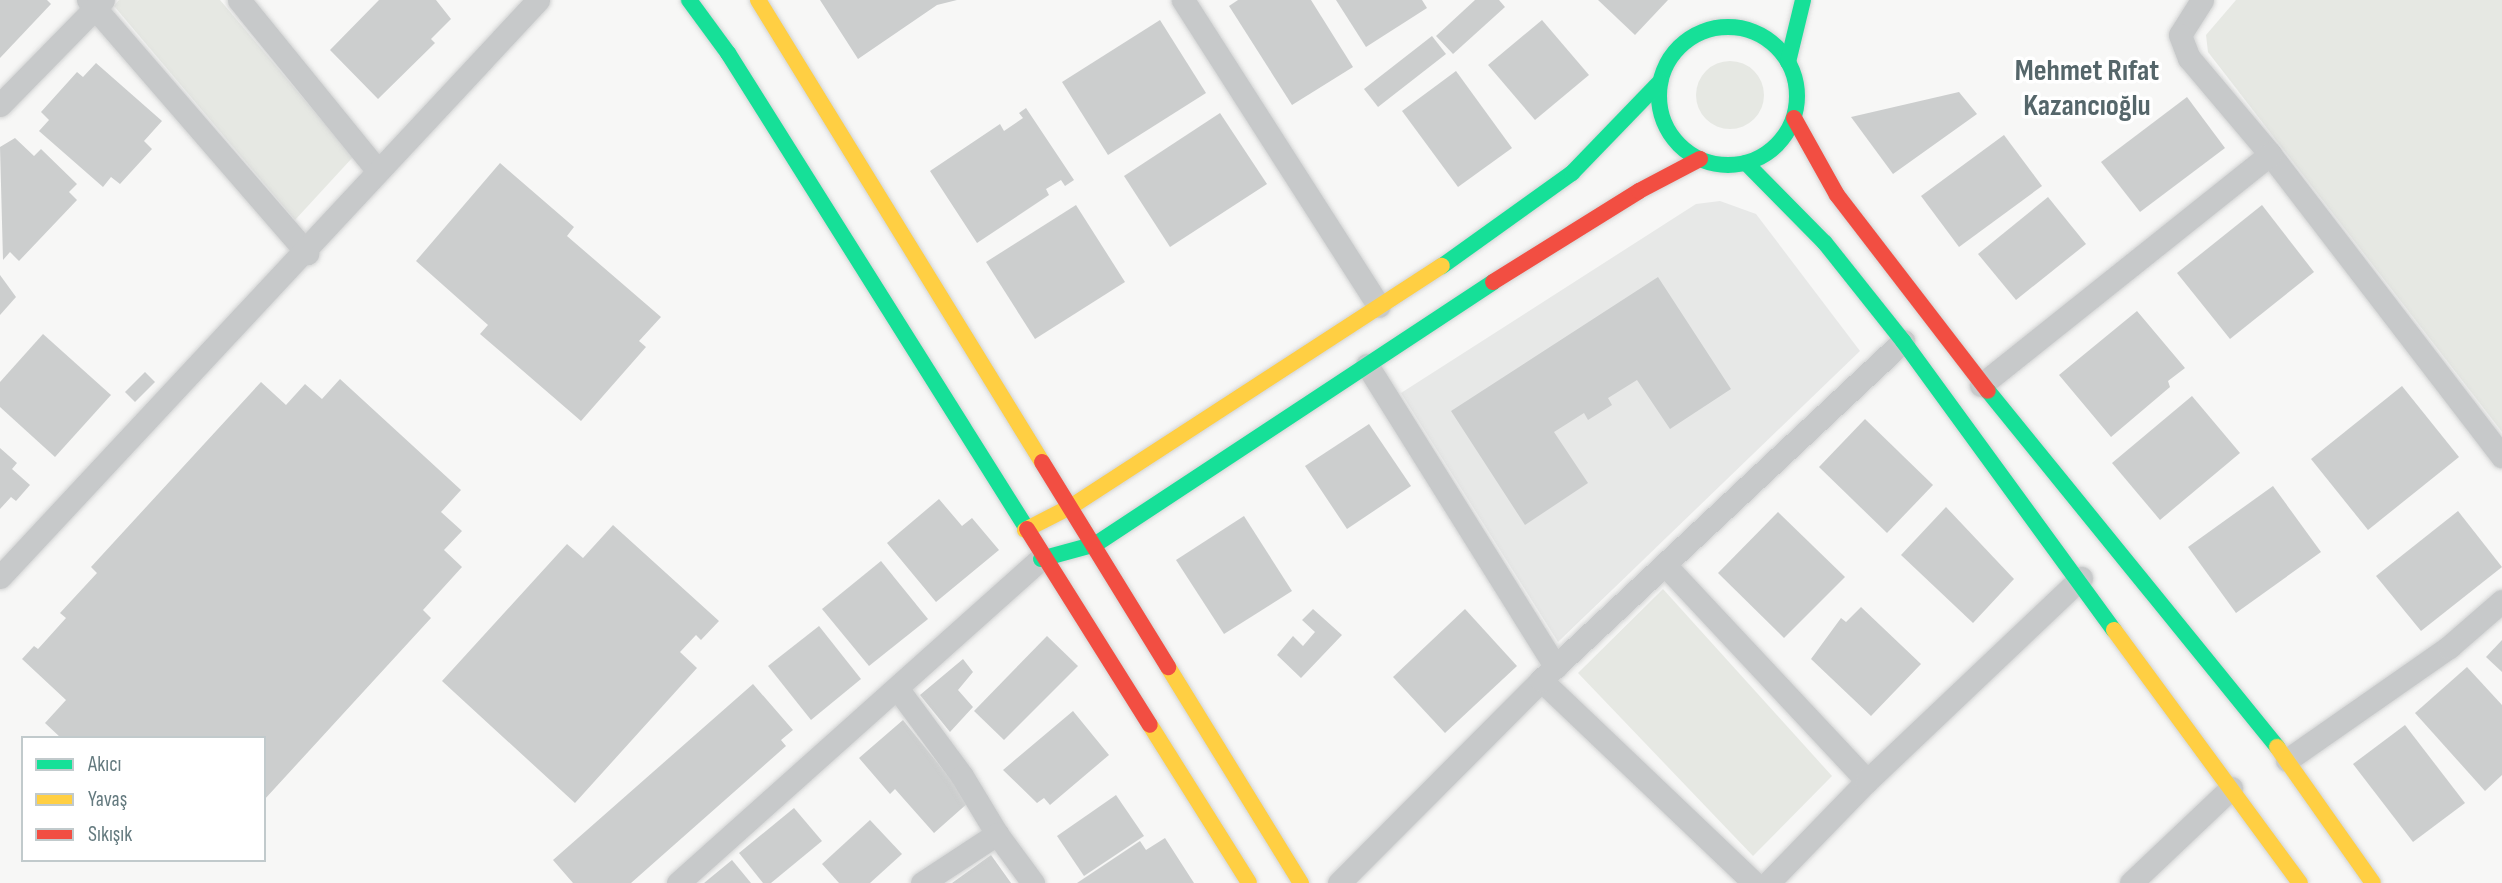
<!DOCTYPE html>
<meta charset="utf-8">
<style>
body{margin:0}
#map{position:relative;width:2502px;height:883px;overflow:hidden;background:#f7f7f6;font-family:"Sofia Sans Condensed",sans-serif}
div>[style]{position:absolute}
[style*='--x']{left:calc(var(--x)*1px);top:calc(var(--y)*1px);width:calc(var(--w)*1px);rotate:calc(var(--a)*1deg)}
.built>*{inset:0;background:#e7e8e7}
.green>*{inset:0;background:#e6e8e3}
.round{border-radius:50%}
.building>*{inset:0;background:#cccece}
.roads{filter:drop-shadow(0 0 2px #d2d3d3) drop-shadow(0 0 2px #d2d3d3)}
.street>*{height:23px;margin:-11.5px;padding:0 11.5px;transform-origin:11.5px;border-radius:11.5px;background:#c7c9ca}
.fast>*{height:16px;margin:-8px;padding:0 8px;transform-origin:8px;border-radius:8px;background:#16e098}
.fast>.ring{margin:-8px;padding:0;box-sizing:content-box;background:none;border:16px solid #16e098;border-radius:50%}
.slow>*{height:16px;margin:-8px;padding:0 8px;transform-origin:8px;border-radius:8px;background:#ffcf43}
.jam>*{height:16px;margin:-8px;padding:0 8px;transform-origin:8px;border-radius:8px;background:#f24e42}
span{translate:-50% -50%;white-space:nowrap;text-align:center;line-height:1.15;-webkit-text-stroke:7px #fff;paint-order:stroke}
.district-label{font-size:30px;color:#55666a;font-weight:700}
.legend{position:absolute;left:21px;top:736px;width:245px;height:126px;box-sizing:border-box;background:#fff;border:2px solid #c1cacc;margin:0;padding:9px 12px;list-style:none;font-size:21px;color:#647a7f}
.legend li{display:flex;align-items:center;gap:14px;height:35px}
.legend b{width:35px;border:2px solid #c1cacc}
</style>
<div id="map">
<div class="built">
<i style="clip-path:polygon(1720px 201px,1756px 214px,1860px 351px,1558px 642px,1401px 393px,1696px 204px)"></i>
</div>
<div class="green">
<i style="clip-path:polygon(119px 0,220px 0,353px 157px,295px 220px,114px 6px)"></i>
<i style="clip-path:polygon(2236px 0,2502px 0,2502px 432px,2208px 52px,2206px 35px)"></i>
<i class="round" style="left:1696px;top:61px;width:68px;height:68px"></i>
<i style="clip-path:polygon(1663px 589px,1832px 776px,1753px 856px,1578px 673px)"></i>
</div>
<div class="building">
<i style="clip-path:polygon(0 0,47px 0,51px 4px,0 58px)"></i>
<i style="clip-path:polygon(379px 0,436px 0,451px 19px,431px 39px,435px 43px,378px 99px,330px 50px)"></i>
<i style="clip-path:polygon(820px 0,957px 0,937px 5px,858px 59px)"></i>
<i style="clip-path:polygon(1238px 0,1311px 0,1353px 67px,1292px 105px,1229px 6px)"></i>
<i style="clip-path:polygon(1336px 0,1422px 0,1427px 8px,1366px 47px)"></i>
<i style="clip-path:polygon(1475px 0,1499px 0,1505px 7px,1453px 54px,1436px 36px)"></i>
<i style="clip-path:polygon(1598px 0,1668px 0,1635px 35px)"></i>
<i style="clip-path:polygon(1160px 20px,1206px 93px,1108px 155px,1062px 82px)"></i>
<i style="clip-path:polygon(1542px 20px,1589px 75px,1535px 120px,1488px 65px)"></i>
<i style="clip-path:polygon(1432px 36px,1446px 54px,1378px 107px,1364px 89px)"></i>
<i style="clip-path:polygon(96px 63px,162px 121px,144px 141px,152px 149px,120px 184px,111px 177px,103px 187px,39px 131px,49px 120px,41px 112px,77px 72px,83px 77px)"></i>
<i style="clip-path:polygon(1456px 71px,1512px 148px,1458px 187px,1402px 111px)"></i>
<i style="clip-path:polygon(1959px 92px,1977px 114px,1893px 174px,1851px 117px)"></i>
<i style="clip-path:polygon(2187px 97px,2225px 148px,2140px 212px,2101px 162px)"></i>
<i style="clip-path:polygon(1026px 108px,1074px 180px,1065px 186px,1061px 180px,1046px 189px,1049px 195px,977px 243px,930px 171px,1000px 124px,1004px 131px,1023px 118px,1019px 113px)"></i>
<i style="clip-path:polygon(1220px 113px,1267px 184px,1170px 247px,1124px 176px)"></i>
<i style="clip-path:polygon(2004px 135px,2042px 186px,1959px 247px,1921px 196px)"></i>
<i style="clip-path:polygon(15px 138px,34px 156px,41px 149px,77px 184px,69px 192px,77px 200px,19px 261px,10px 252px,3px 260px,0 147px)"></i>
<i style="clip-path:polygon(500px 163px,574px 227px,567px 236px,661px 317px,639px 341px,646px 347px,581px 421px,480px 334px,488px 325px,416px 261px)"></i>
<i style="clip-path:polygon(2048px 197px,2086px 244px,2016px 300px,1978px 254px)"></i>
<i style="clip-path:polygon(1076px 205px,1125px 282px,1035px 339px,986px 262px)"></i>
<i style="clip-path:polygon(2262px 205px,2314px 272px,2230px 339px,2177px 273px)"></i>
<i style="clip-path:polygon(0 275px,16px 297px,0 315px)"></i>
<i style="clip-path:polygon(1658px 277px,1731px 389px,1670px 429px,1637px 380px,1608px 398px,1612px 405px,1588px 420px,1584px 413px,1554px 432px,1588px 483px,1525px 525px,1451px 411px)"></i>
<i style="clip-path:polygon(2137px 311px,2185px 368px,2168px 381px,2170px 387px,2111px 437px,2059px 375px)"></i>
<i style="clip-path:polygon(43px 334px,111px 395px,55px 457px,0 407px,0 382px)"></i>
<i style="clip-path:polygon(145px 372px,155px 382px,135px 402px,125px 392px)"></i>
<i style="clip-path:polygon(340px 379px,461px 490px,441px 512px,462px 531px,444px 550px,462px 567px,423px 610px,431px 618px,264px 800px,264px 738px,61px 738px,45px 723px,66px 700px,22px 659px,34px 646px,38px 649px,66px 618px,60px 613px,97px 573px,91px 567px,261px 382px,286px 405px,305px 384px,322px 399px)"></i>
<i style="clip-path:polygon(2402px 386px,2459px 457px,2368px 530px,2311px 459px)"></i>
<i style="clip-path:polygon(2192px 396px,2240px 453px,2160px 520px,2112px 463px)"></i>
<i style="clip-path:polygon(1865px 419px,1933px 485px,1887px 533px,1819px 467px)"></i>
<i style="clip-path:polygon(1369px 424px,1411px 486px,1347px 529px,1305px 466px)"></i>
<i style="clip-path:polygon(0 448px,17px 463px,12px 469px,30px 485px,16px 501px,11px 497px,0 509px)"></i>
<i style="clip-path:polygon(2273px 486px,2321px 552px,2236px 613px,2188px 547px)"></i>
<i style="clip-path:polygon(939px 499px,962px 526px,972px 518px,999px 550px,936px 602px,887px 543px)"></i>
<i style="clip-path:polygon(1946px 507px,2014px 579px,1973px 623px,1901px 555px)"></i>
<i style="clip-path:polygon(2458px 511px,2502px 567px,2421px 631px,2376px 576px)"></i>
<i style="clip-path:polygon(1778px 512px,1845px 577px,1784px 638px,1718px 573px)"></i>
<i style="clip-path:polygon(1244px 516px,1292px 591px,1224px 634px,1176px 560px)"></i>
<i style="clip-path:polygon(613px 525px,719px 621px,701px 640px,696px 635px,680px 652px,697px 668px,575px 803px,442px 681px,567px 544px,583px 558px)"></i>
<i style="clip-path:polygon(881px 561px,928px 619px,869px 666px,822px 609px)"></i>
<i style="clip-path:polygon(1861px 607px,1921px 664px,1871px 716px,1811px 659px,1841px 618px,1846px 622px)"></i>
<i style="clip-path:polygon(1313px 609px,1342px 635px,1301px 678px,1277px 655px,1293px 636px,1303px 646px,1315px 632px,1302px 620px)"></i>
<i style="clip-path:polygon(1465px 609px,1517px 666px,1445px 733px,1393px 677px)"></i>
<i style="clip-path:polygon(819px 626px,861px 679px,811px 720px,768px 666px)"></i>
<i style="clip-path:polygon(1047px 636px,1078px 666px,1004px 740px,974px 711px)"></i>
<i style="clip-path:polygon(2502px 640px,2502px 672px,2486px 657px)"></i>
<i style="clip-path:polygon(963px 659px,973px 672px,958px 690px,973px 707px,950px 732px,920px 695px)"></i>
<i style="clip-path:polygon(2467px 667px,2502px 705px,2502px 775px,2485px 791px,2415px 713px)"></i>
<i style="clip-path:polygon(753px 684px,793px 730px,781px 740px,786px 746px,631px 883px,573px 883px,553px 860px)"></i>
<i style="clip-path:polygon(1073px 711px,1109px 755px,1050px 805px,1044px 798px,1037px 803px,1003px 770px)"></i>
<i style="clip-path:polygon(903px 720px,969px 802px,934px 833px,895px 789px,890px 794px,859px 758px)"></i>
<i style="clip-path:polygon(2405px 725px,2465px 803px,2413px 842px,2353px 764px)"></i>
<i style="clip-path:polygon(1116px 795px,1144px 836px,1084px 876px,1057px 836px)"></i>
<i style="clip-path:polygon(794px 808px,822px 841px,771px 883px,763px 883px,739px 853px)"></i>
<i style="clip-path:polygon(870px 820px,902px 854px,870px 883px,839px 883px,822px 864px)"></i>
<i style="clip-path:polygon(1165px 838px,1194px 883px,1077px 883px,1140px 841px,1146px 850px)"></i>
<i style="clip-path:polygon(991px 855px,1011px 883px,952px 883px)"></i>
<i style="clip-path:polygon(732px 860px,751px 883px,704px 883px)"></i>
</div>
<div class="roads">
<div class="street">
<i style="--x:88;--y:0;--w:335;--a:49.1"></i>
<i style="--x:239;--y:0;--w:220;--a:50.9"></i>
<i style="--x:1183;--y:0;--w:363;--a:57.4"></i>
<i style="--x:2202;--y:0;--w:41;--a:122.2"></i>
<i style="--x:2180;--y:35;--w:25;--a:69"></i>
<i style="--x:2189;--y:58;--w:126;--a:49.8"></i>
<i style="--x:2270;--y:154;--w:381;--a:52.5"></i>
<i style="--x:0;--y:105;--w:147;--a:-45.6"></i>
<i style="--x:1367;--y:365;--w:356;--a:58"></i>
<i style="--x:1981;--y:385;--w:370;--a:-38.6"></i>
<i style="--x:1666;--y:566;--w:294;--a:46.9"></i>
<i style="--x:0;--y:577;--w:789;--a:-47"></i>
<i style="--x:1541;--y:680;--w:294;--a:43.6"></i>
<i style="--x:897;--y:688;--w:109;--a:53.5"></i>
<i style="--x:962;--y:776;--w:68;--a:58.9"></i>
<i style="--x:2287;--y:760;--w:198;--a:-34.9"></i>
<i style="--x:2449;--y:647;--w:70;--a:-41"></i>
<i style="--x:678;--y:883;--w:487;--a:-41.8"></i>
<i style="--x:922;--y:883;--w:90;--a:-33.2"></i>
<i style="--x:997;--y:834;--w:61;--a:53.7"></i>
<i style="--x:1339;--y:883;--w:286;--a:-45.1"></i>
<i style="--x:1541;--y:680;--w:496;--a:-43.1"></i>
<i style="--x:1768;--y:883;--w:142;--a:-45.9"></i>
<i style="--x:1867;--y:781;--w:295;--a:-43.5"></i>
<i style="--x:2131;--y:883;--w:138;--a:-43.5"></i>
</div>
<div class="fast">
<i style="--x:689;--y:0;--w:66;--a:53.7"></i>
<i style="--x:728;--y:53;--w:562;--a:57.86"></i>
<i class="ring" style="left:1659px;top:27px;width:122px;height:122px"></i>
<i style="--x:1788;--y:62;--w:64;--a:-76.4"></i>
<i style="--x:1746;--y:163;--w:112;--a:45.4"></i>
<i style="--x:1825;--y:243;--w:125;--a:51.5"></i>
<i style="--x:1903;--y:341;--w:358;--a:53.9"></i>
<i style="--x:1442;--y:266;--w:160;--a:-35.6"></i>
<i style="--x:1572;--y:173;--w:127;--a:-46"></i>
<i style="--x:1988;--y:391;--w:459;--a:50.9"></i>
<i style="--x:1041;--y:559;--w:57;--a:-15.3"></i>
<i style="--x:1096;--y:544;--w:476;--a:-33.4"></i>
</div>
<div class="slow">
<i style="--x:758;--y:0;--w:542;--a:58.42"></i>
<i style="--x:1025;--y:530;--w:53;--a:-27.1"></i>
<i style="--x:1072;--y:506;--w:441;--a:-33"></i>
<i style="--x:2114;--y:630;--w:314;--a:53.7"></i>
<i style="--x:1168;--y:667;--w:254;--a:58.4"></i>
<i style="--x:1150;--y:725;--w:186;--a:57.9"></i>
<i style="--x:2277;--y:747;--w:166;--a:54.8"></i>
</div>
<div class="jam">
<i style="--x:1794;--y:118;--w:88;--a:60.8"></i>
<i style="--x:1837;--y:195;--w:247;--a:52.4"></i>
<i style="--x:1493;--y:282;--w:172;--a:-31.9"></i>
<i style="--x:1639;--y:191;--w:69;--a:-27.7"></i>
<i style="--x:1042;--y:462;--w:241;--a:58.4"></i>
<i style="--x:1027;--y:529;--w:231;--a:57.9"></i>
</div>
</div>
<div class="district-label">
<span style="left:2087px;top:88px">Mehmet Rıfat<br>Kazancıoğlu</span>
</div>
<ul class="legend">
<li><b style="height:9px;background:#16e098"></b>Akıcı</li>
<li><b style="height:9px;background:#ffcf43"></b>Yavaş</li>
<li><b style="height:9px;background:#f24e42"></b>Sıkışık</li>
</ul>
</div>
